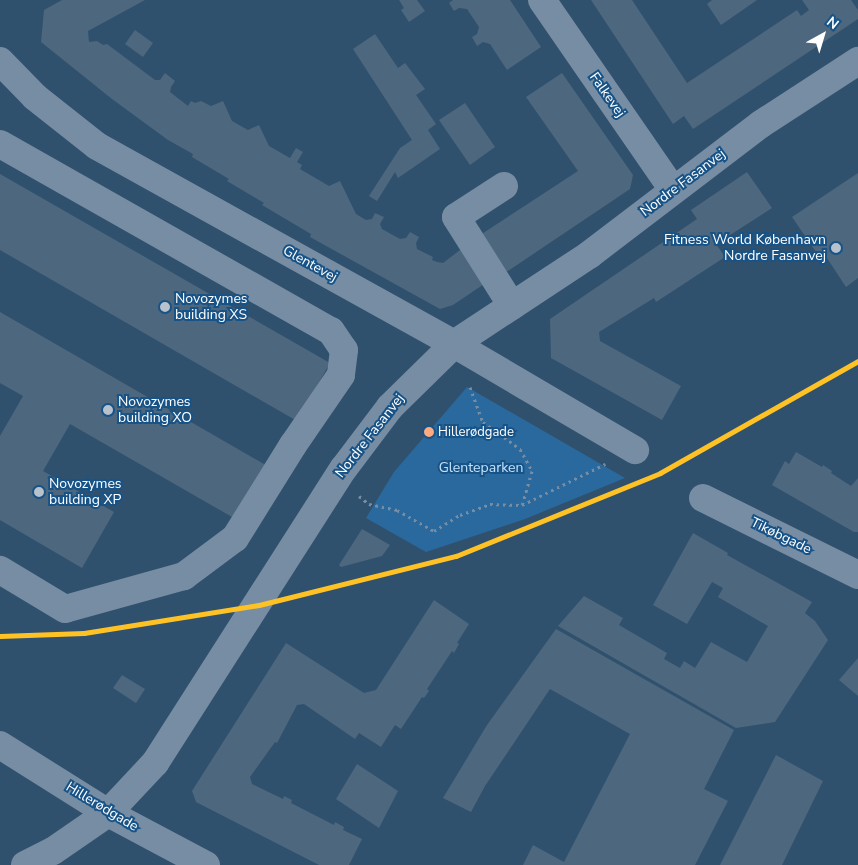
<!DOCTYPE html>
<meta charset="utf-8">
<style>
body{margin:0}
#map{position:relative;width:858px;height:865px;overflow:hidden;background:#30516e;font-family:"Nunito Sans",sans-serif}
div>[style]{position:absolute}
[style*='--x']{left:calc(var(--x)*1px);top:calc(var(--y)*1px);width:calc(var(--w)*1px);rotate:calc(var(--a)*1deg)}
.green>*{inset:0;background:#2a699e}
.building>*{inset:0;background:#4d677e}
.path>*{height:3px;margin-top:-1.5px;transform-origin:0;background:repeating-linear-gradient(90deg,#778da3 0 2.5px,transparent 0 6.5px)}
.minor>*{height:28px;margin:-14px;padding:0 14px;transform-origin:14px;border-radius:14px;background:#778da3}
.rail-1>*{height:5px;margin:-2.5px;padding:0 2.5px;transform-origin:2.5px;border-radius:2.5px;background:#ffc225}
.dots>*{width:14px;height:14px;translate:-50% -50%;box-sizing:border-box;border:2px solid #175387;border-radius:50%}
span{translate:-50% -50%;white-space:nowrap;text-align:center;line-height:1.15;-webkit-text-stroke:4px #175387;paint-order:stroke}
.bus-label{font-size:13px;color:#fff}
.left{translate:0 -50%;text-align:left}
.street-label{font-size:14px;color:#fff}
.poi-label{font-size:14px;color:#fff}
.right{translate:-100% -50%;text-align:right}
.park-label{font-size:14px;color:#c2e1fa}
.north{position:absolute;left:798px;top:10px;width:50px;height:50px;-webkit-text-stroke:4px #175387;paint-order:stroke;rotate:39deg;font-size:14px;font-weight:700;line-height:20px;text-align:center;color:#fff}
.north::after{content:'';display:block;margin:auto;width:18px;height:22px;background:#fff;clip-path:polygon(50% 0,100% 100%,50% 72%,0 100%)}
</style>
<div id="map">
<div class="green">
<i style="clip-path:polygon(467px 387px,625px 478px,525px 519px,426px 552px,366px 518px,394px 472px)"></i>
</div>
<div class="building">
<i style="clip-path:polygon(62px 0,145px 0,88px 31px,89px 42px,97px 41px,103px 45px,107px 44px,155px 80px,160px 80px,165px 73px,175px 81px,171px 87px,170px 92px,188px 106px,191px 101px,195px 103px,201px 101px,211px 106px,223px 101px,232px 121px,248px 130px,259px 125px,269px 146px,290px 158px,296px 148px,303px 152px,297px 162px,302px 165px,300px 169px,329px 186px,340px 181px,356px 214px,366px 220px,372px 219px,375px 213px,384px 217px,380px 224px,382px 229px,400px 239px,406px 238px,410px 232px,419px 237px,416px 243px,417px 249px,433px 257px,432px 260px,437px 262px,443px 263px,464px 247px,487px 282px,453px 305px,440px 309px,310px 237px,311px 234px,262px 205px,264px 203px,227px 181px,229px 179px,192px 157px,193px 154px,168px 140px,112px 99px,41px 42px,44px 10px)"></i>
<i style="clip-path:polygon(399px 0,417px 0,425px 11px,409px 22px,401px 10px,404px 8px)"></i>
<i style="clip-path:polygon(453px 0,510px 0,541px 47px,507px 70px,490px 44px,483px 42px,477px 46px,472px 37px,477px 34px,479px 27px,467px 9px,459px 8px,454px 11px,449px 3px)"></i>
<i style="clip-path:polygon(591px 0,632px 0,687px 83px,797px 10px,801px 16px,809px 10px,802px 0,851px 0,858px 10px,858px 19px,693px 129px,684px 116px,673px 124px)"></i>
<i style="clip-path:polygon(712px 0,757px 0,721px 25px,707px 4px)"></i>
<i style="clip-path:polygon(135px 30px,153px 43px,143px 57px,125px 44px)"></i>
<i style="clip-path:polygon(375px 34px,398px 68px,405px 63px,425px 89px,416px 95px,436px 124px,428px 130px,440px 149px,398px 178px,395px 172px,377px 201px,369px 196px,400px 148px,412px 140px,353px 49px)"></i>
<i style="clip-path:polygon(562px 73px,633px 175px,630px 189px,499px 277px,474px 239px,578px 171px,526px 97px)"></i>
<i style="clip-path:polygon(465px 103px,495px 147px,470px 165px,439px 120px)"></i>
<i style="clip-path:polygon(747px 172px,772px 208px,716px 244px,725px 257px,656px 302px,654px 298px,599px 332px,600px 341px,681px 386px,662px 420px,551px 358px,550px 319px,697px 219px,691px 210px)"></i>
<i style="clip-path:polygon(858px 173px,858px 278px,846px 287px,823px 252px,818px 255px,792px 217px)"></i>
<i style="clip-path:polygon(0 174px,330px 363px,297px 421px,0 250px)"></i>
<i style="clip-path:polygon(0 312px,269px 467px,239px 521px,70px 424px,43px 471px,114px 512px,82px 568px,0 520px,0 436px,23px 396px,0 383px)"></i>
<i style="clip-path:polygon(796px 452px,822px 467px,823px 465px,832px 471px,831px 473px,851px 486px,858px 478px,858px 532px,854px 532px,772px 485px,785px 461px,789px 464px)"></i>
<i style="clip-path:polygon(362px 529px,390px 545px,382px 556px,341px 567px,339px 565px)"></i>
<i style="clip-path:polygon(693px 533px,728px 553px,727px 555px,812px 602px,805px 613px,815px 621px,828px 640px,775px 722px,736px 728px,558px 626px,584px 596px,623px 618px,619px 625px,667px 653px,664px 659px,680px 668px,684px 661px,695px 668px,711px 642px,747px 662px,768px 626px,718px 597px,723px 588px,712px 582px,687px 624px,653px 605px)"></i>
<i style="clip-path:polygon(434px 600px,469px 624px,457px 643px,459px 644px,454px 653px,452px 651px,427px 689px,429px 691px,424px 698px,422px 697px,401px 729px,395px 725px,381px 747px,359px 733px,355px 739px,304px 704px,297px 705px,277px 743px,275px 742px,250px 777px,252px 784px,283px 799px,284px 796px,292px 800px,291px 803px,334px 825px,335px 822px,344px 827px,343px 830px,362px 839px,349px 865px,319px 865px,196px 802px,192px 791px,286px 643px,364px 693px,376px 690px)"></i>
<i style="clip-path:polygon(556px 629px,734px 730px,704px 789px,728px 801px,695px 865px,523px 865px,533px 845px,564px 862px,630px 734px,550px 689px,485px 786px,471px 812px,443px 798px,487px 725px)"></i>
<i style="clip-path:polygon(858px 658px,858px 696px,839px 680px)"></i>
<i style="clip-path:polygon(122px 675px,145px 689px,136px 703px,113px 688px)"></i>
<i style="clip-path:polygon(776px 755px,823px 781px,782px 865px,720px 865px)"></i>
<i style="clip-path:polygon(357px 764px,398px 791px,379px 828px,336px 799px)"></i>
</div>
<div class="path">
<i style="--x:470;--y:387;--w:37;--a:70"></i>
<i style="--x:483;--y:422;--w:46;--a:36.1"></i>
<i style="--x:520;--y:449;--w:25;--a:61"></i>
<i style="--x:532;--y:471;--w:35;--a:106"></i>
<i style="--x:359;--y:496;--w:13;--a:39"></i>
<i style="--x:369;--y:504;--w:29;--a:12"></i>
<i style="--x:397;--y:510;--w:43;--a:29.6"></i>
<i style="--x:434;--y:531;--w:31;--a:-32"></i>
<i style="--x:460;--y:515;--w:32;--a:-20"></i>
<i style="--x:490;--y:504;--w:32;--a:2"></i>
<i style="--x:522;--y:505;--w:93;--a:-26.3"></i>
</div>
<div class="minor">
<i style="--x:542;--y:0;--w:231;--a:55.4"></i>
<i style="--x:0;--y:61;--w:50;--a:45.8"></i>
<i style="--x:35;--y:97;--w:79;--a:38.3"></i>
<i style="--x:97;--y:146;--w:408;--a:29"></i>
<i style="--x:454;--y:344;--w:210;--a:30.4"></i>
<i style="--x:0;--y:144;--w:380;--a:29.5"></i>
<i style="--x:331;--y:331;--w:23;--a:56"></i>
<i style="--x:344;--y:350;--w:25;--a:97"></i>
<i style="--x:341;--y:375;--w:85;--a:124.4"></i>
<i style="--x:293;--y:445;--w:110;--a:121.9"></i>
<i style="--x:235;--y:538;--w:64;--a:143.3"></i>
<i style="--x:184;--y:576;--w:123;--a:164.5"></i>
<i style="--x:65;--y:609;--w:76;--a:-149"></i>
<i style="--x:504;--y:186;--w:57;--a:147.1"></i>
<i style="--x:456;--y:217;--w:105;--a:57.8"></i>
<i style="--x:703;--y:498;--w:173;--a:26.4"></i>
<i style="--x:0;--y:745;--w:128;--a:32.2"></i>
<i style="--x:108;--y:813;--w:111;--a:28"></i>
<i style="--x:25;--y:865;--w:31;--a:-27"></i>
<i style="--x:53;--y:851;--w:67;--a:-34.6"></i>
<i style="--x:108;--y:813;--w:69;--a:-46.8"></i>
<i style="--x:155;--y:763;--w:350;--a:-57.4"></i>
<i style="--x:344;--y:468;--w:76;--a:-53"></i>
<i style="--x:390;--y:407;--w:90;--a:-44.5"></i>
<i style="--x:454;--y:344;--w:162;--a:-33.4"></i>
<i style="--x:589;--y:255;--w:216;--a:-37.3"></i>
<i style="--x:761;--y:124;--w:116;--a:-33"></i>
</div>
<div class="rail-1">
<i style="--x:0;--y:636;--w:84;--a:-2"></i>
<i style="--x:84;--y:633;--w:177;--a:-9.1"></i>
<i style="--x:259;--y:605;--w:203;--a:-14"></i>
<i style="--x:456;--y:556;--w:220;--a:-22.1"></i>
<i style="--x:660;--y:473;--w:227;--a:-29.5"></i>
</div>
<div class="dots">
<i style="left:836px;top:248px;background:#b7c2cc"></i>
<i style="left:165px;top:307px;background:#b7c2cc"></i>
<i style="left:108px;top:410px;background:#b7c2cc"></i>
<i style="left:429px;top:432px;background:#ffa980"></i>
<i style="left:39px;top:492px;background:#b7c2cc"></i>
</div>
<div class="bus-label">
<span class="left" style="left:438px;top:432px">Hillerødgade</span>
</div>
<div class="street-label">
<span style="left:607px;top:95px;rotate:55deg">Falkevej</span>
<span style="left:683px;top:183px;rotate:-37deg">Nordre Fasanvej</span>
<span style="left:310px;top:264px;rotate:29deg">Glentevej</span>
<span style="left:370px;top:436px;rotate:-52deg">Nordre Fasanvej</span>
<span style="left:781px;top:536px;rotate:26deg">Tikøbgade</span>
<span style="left:102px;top:807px;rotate:31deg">Hillerødgade</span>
</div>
<div class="poi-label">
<span class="right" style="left:826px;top:248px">Fitness World København<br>Nordre Fasanvej</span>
<span class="left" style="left:175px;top:307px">Novozymes<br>building XS</span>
<span class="left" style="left:118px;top:410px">Novozymes<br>building XO</span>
<span class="left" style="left:49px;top:492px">Novozymes<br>building XP</span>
</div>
<div class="park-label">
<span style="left:481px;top:468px">Glenteparken</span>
</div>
<div class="north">N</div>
</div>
